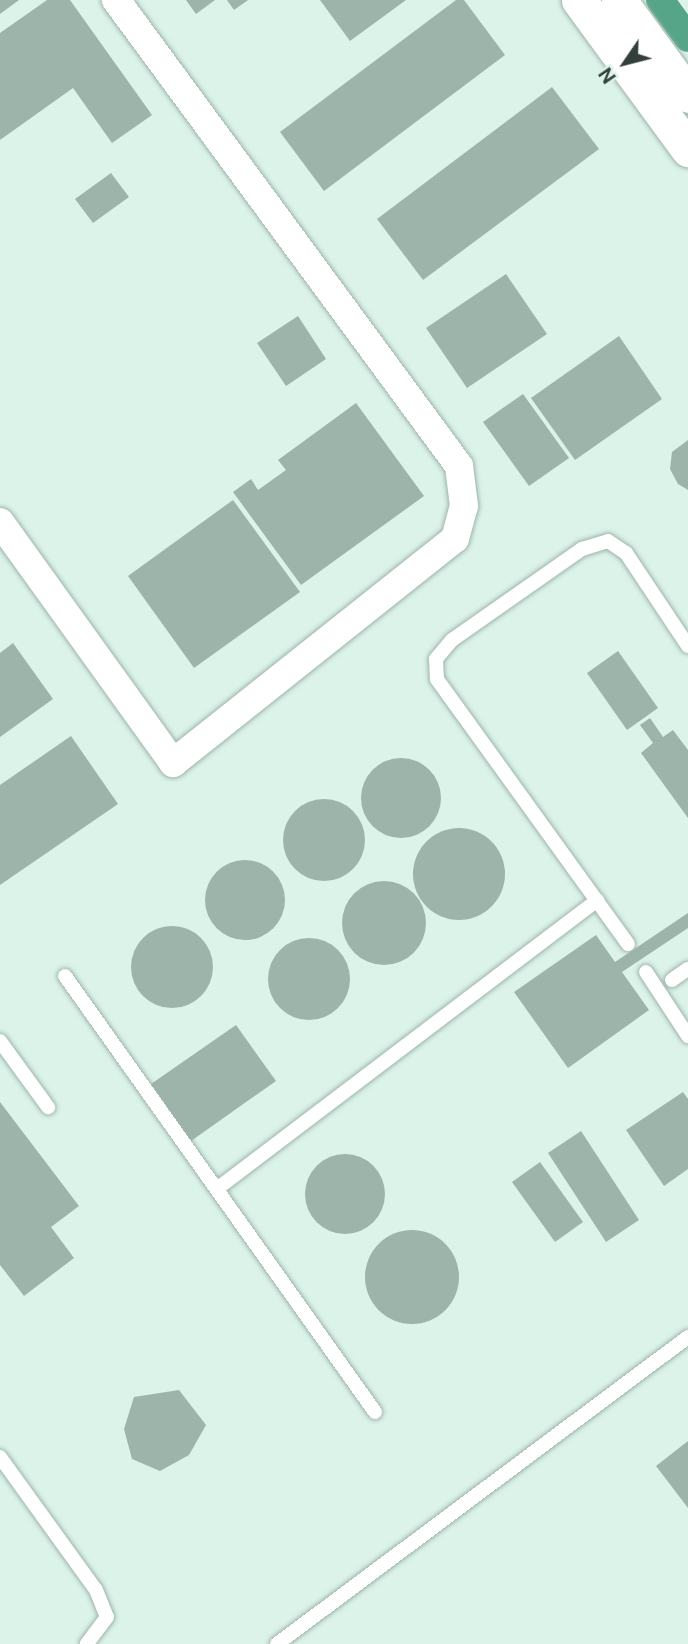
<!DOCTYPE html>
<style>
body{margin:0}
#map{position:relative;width:688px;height:1644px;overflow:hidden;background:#dbf3e9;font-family:"DM Sans",sans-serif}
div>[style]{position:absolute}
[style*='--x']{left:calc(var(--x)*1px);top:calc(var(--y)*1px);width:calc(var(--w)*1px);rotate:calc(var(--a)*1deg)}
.canal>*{height:28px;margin:-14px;padding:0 14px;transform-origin:14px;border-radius:14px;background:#57a589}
.building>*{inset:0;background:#9db4aa}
.round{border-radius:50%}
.roads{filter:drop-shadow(0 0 2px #9eb4ab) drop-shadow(0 0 2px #9eb4ab)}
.service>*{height:14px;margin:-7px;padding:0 7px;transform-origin:7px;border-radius:7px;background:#fff}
.minor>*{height:28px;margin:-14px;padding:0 14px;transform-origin:14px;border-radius:14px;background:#fff}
.tertiary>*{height:35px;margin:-17.5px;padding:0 17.5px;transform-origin:17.5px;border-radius:17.5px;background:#fff}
span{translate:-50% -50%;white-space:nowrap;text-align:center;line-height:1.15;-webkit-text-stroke:5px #dbf3e9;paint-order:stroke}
.north{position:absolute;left:590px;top:28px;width:70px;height:70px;-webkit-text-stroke:5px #dbf3e9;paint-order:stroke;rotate:235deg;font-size:19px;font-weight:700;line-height:28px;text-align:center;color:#343e3a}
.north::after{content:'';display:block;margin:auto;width:24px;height:32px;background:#343e3a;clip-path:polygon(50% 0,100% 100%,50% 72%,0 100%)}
</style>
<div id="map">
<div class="canal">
<i style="--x:660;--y:0;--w:47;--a:53.6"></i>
</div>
<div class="building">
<i style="clip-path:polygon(0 0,19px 0,0 14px)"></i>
<i style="clip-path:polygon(47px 0,70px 0,152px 115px,112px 143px,73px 88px,0 140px,0 33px)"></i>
<i style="clip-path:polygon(186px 0,215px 0,196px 14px)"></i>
<i style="clip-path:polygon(227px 0,248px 0,234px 10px)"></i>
<i style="clip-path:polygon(320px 0,406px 0,350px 41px)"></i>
<i style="clip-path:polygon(456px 0,464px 0,505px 55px,324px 191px,280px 132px)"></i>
<i style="clip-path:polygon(552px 87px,599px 149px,423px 280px,377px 219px)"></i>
<i style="clip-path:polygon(111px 173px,129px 197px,93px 223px,75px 199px)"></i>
<i style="clip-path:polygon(506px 274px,547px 334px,467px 388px,426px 328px)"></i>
<i style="clip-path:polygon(298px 316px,326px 359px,286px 386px,257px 343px)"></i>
<i style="clip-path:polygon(619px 336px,662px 399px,575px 460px,531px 398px)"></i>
<i style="clip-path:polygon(523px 394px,569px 458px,529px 486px,483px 422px)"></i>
<i style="clip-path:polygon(356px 403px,424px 496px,301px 585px,233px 492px,251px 479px,258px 490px,286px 470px,278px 460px)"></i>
<i style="clip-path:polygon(688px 440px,688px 490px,678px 484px,670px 469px,672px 452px)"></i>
<i style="clip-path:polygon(233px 500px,300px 592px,194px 668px,128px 576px)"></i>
<i style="clip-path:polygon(13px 643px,53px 699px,0 737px,0 653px)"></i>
<i style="clip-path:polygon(618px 651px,658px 708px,627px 730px,587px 673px)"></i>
<i style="clip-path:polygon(650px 718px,663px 737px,673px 730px,688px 750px,688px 818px,641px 753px,653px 743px,640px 725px)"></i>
<i style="clip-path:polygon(71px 736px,118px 804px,0 885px,0 785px)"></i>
<i class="round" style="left:361px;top:758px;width:80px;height:80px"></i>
<i class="round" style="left:283px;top:799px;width:82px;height:82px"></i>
<i class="round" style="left:413px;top:828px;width:92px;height:92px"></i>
<i class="round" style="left:205px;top:860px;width:80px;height:80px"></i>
<i class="round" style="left:342px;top:881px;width:84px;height:84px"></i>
<i style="clip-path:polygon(688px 913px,688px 928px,622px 972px,649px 1010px,568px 1068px,514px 992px,596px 935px,615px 962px)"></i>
<i class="round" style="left:131px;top:926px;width:82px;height:82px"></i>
<i class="round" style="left:268px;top:938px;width:82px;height:82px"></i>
<i style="clip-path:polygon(236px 1025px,276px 1081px,191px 1141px,151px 1084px)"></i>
<i style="clip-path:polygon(683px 1092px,688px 1099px,688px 1169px,664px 1186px,626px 1130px)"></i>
<i style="clip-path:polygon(0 1102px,79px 1206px,51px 1227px,74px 1258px,24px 1296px,0 1265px)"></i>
<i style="clip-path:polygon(581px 1131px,639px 1220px,606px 1242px,548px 1153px)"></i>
<i class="round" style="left:305px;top:1154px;width:80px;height:80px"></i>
<i style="clip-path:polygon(540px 1162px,583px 1222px,555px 1242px,512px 1182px)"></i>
<i class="round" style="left:365px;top:1230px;width:94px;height:94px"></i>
<i style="clip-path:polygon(179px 1390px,206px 1425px,189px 1455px,160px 1471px,132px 1459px,124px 1429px,134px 1397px)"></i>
<i style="clip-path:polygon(688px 1441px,688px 1508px,656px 1466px)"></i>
</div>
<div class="roads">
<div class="service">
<i style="--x:628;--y:944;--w:327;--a:-125.8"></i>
<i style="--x:437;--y:679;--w:20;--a:-93"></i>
<i style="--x:436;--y:659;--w:25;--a:-50"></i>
<i style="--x:452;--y:640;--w:159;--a:-35"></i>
<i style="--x:582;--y:549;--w:27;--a:-17"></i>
<i style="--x:608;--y:541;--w:22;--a:34"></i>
<i style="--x:626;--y:553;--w:112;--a:56.3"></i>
<i style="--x:646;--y:972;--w:77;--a:56.7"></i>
<i style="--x:65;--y:976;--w:535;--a:54.59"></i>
<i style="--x:672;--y:980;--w:19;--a:-35"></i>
<i style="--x:0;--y:1041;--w:82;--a:54"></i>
<i style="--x:218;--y:1188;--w:476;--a:-37.2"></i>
<i style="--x:0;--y:1457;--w:164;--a:54.2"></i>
<i style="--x:96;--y:1590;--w:29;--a:68"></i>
<i style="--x:107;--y:1617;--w:34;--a:127"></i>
<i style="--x:277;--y:1644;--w:513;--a:-36.76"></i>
</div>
<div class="minor">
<i style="--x:0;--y:522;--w:297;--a:54.3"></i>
<i style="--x:173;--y:763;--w:360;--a:-38.5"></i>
<i style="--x:455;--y:539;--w:34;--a:-75"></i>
<i style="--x:464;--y:506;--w:40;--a:-97.1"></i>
<i style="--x:459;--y:466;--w:579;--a:-126.35"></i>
</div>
<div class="tertiary">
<i style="--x:579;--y:0;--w:185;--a:53.8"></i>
<i style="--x:619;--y:0;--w:117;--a:54"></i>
</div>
</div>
<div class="north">N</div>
</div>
